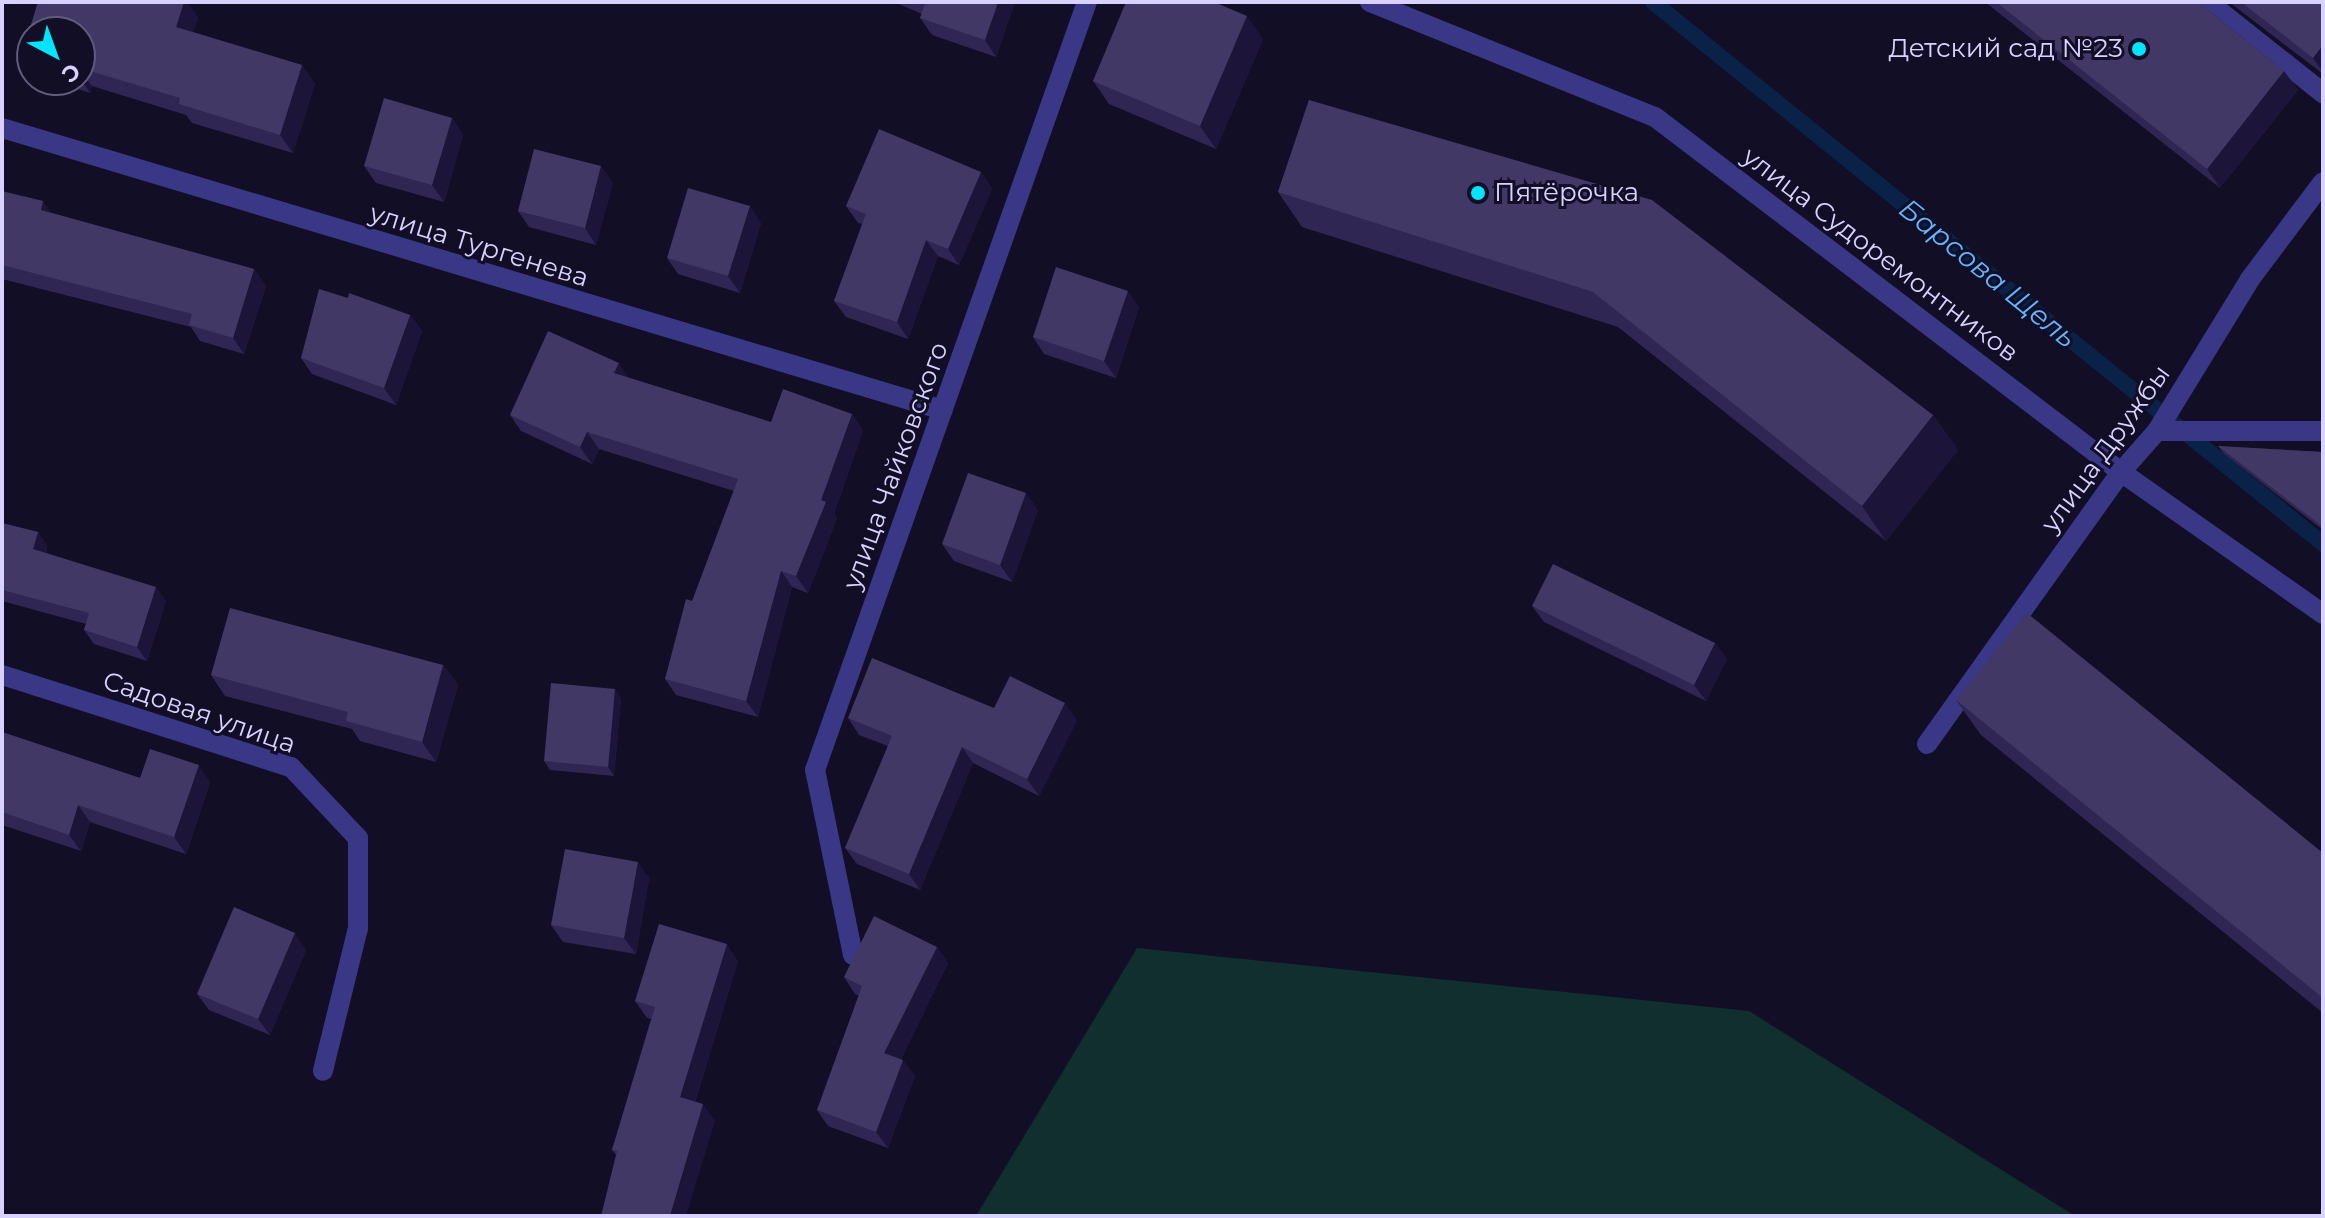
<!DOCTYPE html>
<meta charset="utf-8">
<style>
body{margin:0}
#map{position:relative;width:2325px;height:1218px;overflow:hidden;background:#120e25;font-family:Montserrat,sans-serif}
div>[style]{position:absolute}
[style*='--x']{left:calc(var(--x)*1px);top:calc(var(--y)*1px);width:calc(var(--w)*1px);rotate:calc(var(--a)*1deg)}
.green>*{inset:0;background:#102f2e}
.stream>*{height:16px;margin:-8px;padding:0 8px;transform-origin:8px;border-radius:8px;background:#0a2148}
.minor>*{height:20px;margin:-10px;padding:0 10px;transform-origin:10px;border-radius:10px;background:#393786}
.wall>*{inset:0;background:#2f2654}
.shaded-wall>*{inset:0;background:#1c1539}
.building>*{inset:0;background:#413866}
.dots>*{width:22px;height:22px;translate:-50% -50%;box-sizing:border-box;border:4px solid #120e25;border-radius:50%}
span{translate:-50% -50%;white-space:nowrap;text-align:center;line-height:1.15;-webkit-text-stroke:6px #120e25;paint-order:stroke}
.poi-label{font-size:26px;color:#d7d2ff}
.right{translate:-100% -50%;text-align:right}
.left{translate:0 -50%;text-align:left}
.street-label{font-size:26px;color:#d7d2ff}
.water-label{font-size:28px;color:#60b6ff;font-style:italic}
.frame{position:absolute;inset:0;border:4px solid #d7d2ff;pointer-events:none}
.north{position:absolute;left:16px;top:16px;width:80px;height:80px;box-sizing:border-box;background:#120e25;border:2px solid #615c7c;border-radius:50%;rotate:139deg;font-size:22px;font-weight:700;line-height:32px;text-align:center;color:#d7d2ff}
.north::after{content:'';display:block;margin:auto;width:28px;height:36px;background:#00e5fd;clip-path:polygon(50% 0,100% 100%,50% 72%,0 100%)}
</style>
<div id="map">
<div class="green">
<i style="clip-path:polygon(1137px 948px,1749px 1011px,2075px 1216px,976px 1216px)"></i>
</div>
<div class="stream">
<i style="--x:1653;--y:2;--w:862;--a:38.97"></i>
</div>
<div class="minor">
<i style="--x:1370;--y:2;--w:307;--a:22"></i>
<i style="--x:1655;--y:117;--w:586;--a:37.3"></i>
<i style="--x:2121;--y:472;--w:247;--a:35.1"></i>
<i style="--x:2208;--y:2;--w:147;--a:38.4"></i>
<i style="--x:2;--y:128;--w:982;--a:16.68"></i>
<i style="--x:2157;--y:431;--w:166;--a:0"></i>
<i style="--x:2;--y:675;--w:303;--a:17.7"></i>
<i style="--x:291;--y:767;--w:98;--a:46.7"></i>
<i style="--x:358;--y:838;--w:90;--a:90"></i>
<i style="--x:358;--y:928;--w:147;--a:103.8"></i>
<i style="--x:1927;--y:744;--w:334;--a:-54.5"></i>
<i style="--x:2121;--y:472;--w:55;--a:-48.7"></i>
<i style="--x:2157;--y:431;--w:178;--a:-58.5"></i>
<i style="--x:2250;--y:279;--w:121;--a:-53"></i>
<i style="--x:853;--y:955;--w:189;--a:-101.6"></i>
<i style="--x:815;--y:770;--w:815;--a:-70.5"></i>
</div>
<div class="wall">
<i style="clip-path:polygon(38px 2px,187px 2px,198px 18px,193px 32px,302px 65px,315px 84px,293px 153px,192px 123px,186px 115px,92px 86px,90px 93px,49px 80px,80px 80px,80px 32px,32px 32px,32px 72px,21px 57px)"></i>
<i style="clip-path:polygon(894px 2px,1015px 2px,996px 57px,932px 35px,920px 18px,922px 14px)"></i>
<i style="clip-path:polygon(1985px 2px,2198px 2px,2284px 71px,2298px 90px,2220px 188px)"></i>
<i style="clip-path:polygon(2229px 2px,2323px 2px,2323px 74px)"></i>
<i style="clip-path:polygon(1263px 39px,1216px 149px,1109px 104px,1093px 81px)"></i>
<i style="clip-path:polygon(1309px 100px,1933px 415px,1958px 450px,1886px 541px,1618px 327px,1302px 227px,1278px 192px)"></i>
<i style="clip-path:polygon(452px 118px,463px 135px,444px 202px,376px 183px,364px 166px)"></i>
<i style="clip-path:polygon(981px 172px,992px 189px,959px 265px,938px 256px,908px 339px,846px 317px,834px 301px,862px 224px,858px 223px,846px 206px)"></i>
<i style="clip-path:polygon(613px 182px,596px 245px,529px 227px,518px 211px)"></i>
<i style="clip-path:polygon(2px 191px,52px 213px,254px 269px,266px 286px,244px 354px,200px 341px,191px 327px,2px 279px)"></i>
<i style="clip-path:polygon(761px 223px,740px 293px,678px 274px,667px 258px)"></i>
<i style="clip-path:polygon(348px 298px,410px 315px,422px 331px,396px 405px,312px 374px,301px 358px)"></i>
<i style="clip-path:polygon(1139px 307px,1116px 378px,1044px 354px,1033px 337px)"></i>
<i style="clip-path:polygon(629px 378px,771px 422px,852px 414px,863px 431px,834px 513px,837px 518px,808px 593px,792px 587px,758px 717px,676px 695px,665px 679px,734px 491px,599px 449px,592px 464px,521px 431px,510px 415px)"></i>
<i style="clip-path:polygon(2218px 446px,2323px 452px,2323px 530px,2224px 454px)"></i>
<i style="clip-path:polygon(1038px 510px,1012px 582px,954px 561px,942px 544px)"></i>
<i style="clip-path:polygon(2px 523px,38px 532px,47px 546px,46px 553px,166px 601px,147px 661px,94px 644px,84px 630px,86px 624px,2px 601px)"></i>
<i style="clip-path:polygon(1532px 606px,1715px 643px,1727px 659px,1706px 701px,1544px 622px)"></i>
<i style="clip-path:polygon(443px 665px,458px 685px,436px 762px,360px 741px,352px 729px,225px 696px,211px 675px)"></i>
<i style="clip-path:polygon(621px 698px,614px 776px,550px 770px,544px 761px)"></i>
<i style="clip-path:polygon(1956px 700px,2323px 853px,2323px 1013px,1981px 735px)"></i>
<i style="clip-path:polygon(994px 708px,1077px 720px,1039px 796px,973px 763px,920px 890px,857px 864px,845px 848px,888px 746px,859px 735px,848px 718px)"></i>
<i style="clip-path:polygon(2px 732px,140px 778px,210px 782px,186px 854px,90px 822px,81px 851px,2px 825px)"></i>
<i style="clip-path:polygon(649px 878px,636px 954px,563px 942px,551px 925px)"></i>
<i style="clip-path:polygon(937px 947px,948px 963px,901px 1059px,915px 1076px,888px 1148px,828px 1126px,817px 1110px,859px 996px,855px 994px,844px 977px)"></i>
<i style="clip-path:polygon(306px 950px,270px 1035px,209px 1010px,197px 994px)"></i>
<i style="clip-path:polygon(738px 961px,695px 1102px,715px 1121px,616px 1155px,612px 1150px,651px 1019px,647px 1018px,635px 1001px)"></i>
</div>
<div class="shaded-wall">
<i style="clip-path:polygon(184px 2px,187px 2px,198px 18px,189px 46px,176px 27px)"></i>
<i style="clip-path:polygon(998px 2px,1015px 2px,996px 57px,985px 40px)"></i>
<i style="clip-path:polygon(1247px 16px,1263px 39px,1216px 149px,1200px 126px)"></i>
<i style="clip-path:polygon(2323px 45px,2323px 72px,2313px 58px)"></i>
<i style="clip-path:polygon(302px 65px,315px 84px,293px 153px,280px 135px)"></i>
<i style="clip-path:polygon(80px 69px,92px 86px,90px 93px,80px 78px)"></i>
<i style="clip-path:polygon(2284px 71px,2298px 90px,2220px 188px,2207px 169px)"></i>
<i style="clip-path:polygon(452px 118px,463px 135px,444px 202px,432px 185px)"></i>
<i style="clip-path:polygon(601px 166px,613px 182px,596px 245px,585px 228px)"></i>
<i style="clip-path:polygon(981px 172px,992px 189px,959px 265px,948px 249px)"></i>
<i style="clip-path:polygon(43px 201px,54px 217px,41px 210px)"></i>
<i style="clip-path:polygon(750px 206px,761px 223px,740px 293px,728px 276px)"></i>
<i style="clip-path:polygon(926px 240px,938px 256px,908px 339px,897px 322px)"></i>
<i style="clip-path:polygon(254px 269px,266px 286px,244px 354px,233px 338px)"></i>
<i style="clip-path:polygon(1128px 291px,1139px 307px,1116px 378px,1104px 361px)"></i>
<i style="clip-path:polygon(410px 315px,422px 331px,396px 405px,384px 388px)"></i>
<i style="clip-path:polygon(619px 363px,630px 380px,614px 373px)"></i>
<i style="clip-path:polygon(852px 414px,863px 431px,834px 513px,837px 518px,808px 593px,796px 576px,821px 500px)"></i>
<i style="clip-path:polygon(1933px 415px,1958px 450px,1886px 541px,1862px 506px)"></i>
<i style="clip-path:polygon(587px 432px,599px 449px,592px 464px,580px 447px)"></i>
<i style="clip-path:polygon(1026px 493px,1038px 510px,1012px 582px,1000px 565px)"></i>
<i style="clip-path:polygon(38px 532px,47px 546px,43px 563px,33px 549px)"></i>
<i style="clip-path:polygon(781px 571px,792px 587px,758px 717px,746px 701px)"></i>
<i style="clip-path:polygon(156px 587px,166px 601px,147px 661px,137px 647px)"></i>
<i style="clip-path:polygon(1715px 643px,1727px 659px,1706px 701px,1694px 685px)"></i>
<i style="clip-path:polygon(443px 665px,458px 685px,436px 762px,422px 742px)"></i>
<i style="clip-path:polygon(615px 689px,621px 698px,614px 776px,608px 767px)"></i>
<i style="clip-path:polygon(1065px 703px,1077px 720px,1039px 796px,1027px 779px)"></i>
<i style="clip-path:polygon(962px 747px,973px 763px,920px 890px,909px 874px)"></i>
<i style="clip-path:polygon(199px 765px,210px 782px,186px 854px,174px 837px)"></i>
<i style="clip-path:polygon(78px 805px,90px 822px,81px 851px,69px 835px)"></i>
<i style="clip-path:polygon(638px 862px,649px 878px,636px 954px,624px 938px)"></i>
<i style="clip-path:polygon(295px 933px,306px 950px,270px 1035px,258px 1019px)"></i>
<i style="clip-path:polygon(727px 944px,738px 961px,691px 1114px,680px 1097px)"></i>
<i style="clip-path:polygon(937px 947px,948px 963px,896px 1069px,884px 1053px)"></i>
<i style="clip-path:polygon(903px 1060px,915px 1076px,888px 1148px,876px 1132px)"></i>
<i style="clip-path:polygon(703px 1104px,715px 1121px,686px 1216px,670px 1216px)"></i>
</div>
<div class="building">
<i style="clip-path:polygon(38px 2px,184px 2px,176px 27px,302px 65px,280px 135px,179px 104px,180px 98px,80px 68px,80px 32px,32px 32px,32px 60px,21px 57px)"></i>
<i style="clip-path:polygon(922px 2px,998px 2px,985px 40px,920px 18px,925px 3px)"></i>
<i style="clip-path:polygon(1126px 2px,1214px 2px,1247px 16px,1200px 126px,1093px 81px)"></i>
<i style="clip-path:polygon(1996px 2px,2198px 2px,2284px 71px,2207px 169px)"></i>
<i style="clip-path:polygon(2241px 2px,2323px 2px,2323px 45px,2313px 58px)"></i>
<i style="clip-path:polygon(384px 98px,452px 118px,432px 185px,364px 166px)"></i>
<i style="clip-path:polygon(1309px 100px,1652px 200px,1933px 415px,1862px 506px,1593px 292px,1278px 192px)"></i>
<i style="clip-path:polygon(879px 129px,981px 172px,948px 249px,926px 240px,897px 322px,834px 301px,866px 214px,846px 206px)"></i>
<i style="clip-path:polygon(534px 149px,601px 166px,585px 228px,518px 211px)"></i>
<i style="clip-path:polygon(688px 188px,750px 206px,728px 276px,667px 258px)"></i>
<i style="clip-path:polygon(2px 191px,43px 201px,41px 210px,254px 269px,233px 338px,189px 325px,192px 314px,2px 265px)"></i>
<i style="clip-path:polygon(1056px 267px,1128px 291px,1104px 361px,1033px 337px)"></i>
<i style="clip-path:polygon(319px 289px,348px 298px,349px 293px,410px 315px,384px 388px,301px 358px)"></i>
<i style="clip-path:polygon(548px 331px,619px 363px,614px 373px,771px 422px,783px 389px,852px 414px,821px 500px,826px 502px,796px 576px,781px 571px,746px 701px,665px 679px,686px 599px,692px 601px,738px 479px,587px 432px,580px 447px,510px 415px)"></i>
<i style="clip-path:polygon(2218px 446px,2322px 452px,2323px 527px)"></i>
<i style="clip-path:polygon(968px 473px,1026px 493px,1000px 565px,942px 544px)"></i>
<i style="clip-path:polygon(2px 523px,38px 532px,33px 549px,156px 587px,137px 647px,84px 630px,89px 613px,2px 590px)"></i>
<i style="clip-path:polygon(1553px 564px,1715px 643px,1694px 685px,1532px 606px)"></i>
<i style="clip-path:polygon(230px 608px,443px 665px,422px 742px,346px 721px,348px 712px,211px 675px)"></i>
<i style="clip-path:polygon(2027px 613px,2323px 853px,2323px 998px,1956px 700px)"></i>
<i style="clip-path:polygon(872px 658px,994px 708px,1010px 676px,1065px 703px,1027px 779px,962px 747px,909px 874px,845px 848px,892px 736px,848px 718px)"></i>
<i style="clip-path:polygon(551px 683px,615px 689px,608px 767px,544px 761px)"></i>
<i style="clip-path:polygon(2px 732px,140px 778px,150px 749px,199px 765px,174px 837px,78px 805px,69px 835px,2px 812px)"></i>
<i style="clip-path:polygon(565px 849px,638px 862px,624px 938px,551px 925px)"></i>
<i style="clip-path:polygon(234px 907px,295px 933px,258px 1019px,197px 994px)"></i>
<i style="clip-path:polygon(874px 916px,937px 947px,884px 1053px,903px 1060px,876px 1132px,817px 1110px,862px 986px,844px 977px)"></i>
<i style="clip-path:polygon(659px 924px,727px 944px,680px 1097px,703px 1104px,670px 1216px,671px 1216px,601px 1216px,617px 1151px,612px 1150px,655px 1007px,635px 1001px)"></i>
</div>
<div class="dots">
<i style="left:2139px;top:49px;background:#00e5fd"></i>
<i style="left:1478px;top:193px;background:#00e5fd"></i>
</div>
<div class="poi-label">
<span class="right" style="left:2123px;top:49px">Детский сад №23</span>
<span class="left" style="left:1494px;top:193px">Пятёрочка</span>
</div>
<div class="street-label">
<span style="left:479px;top:246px;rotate:17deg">улица Тургенева</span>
<span style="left:1880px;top:255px;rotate:37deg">улица Судоремонтников</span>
<span style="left:2106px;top:449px;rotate:-54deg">улица Дружбы</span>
<span style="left:896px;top:466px;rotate:-70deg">улица Чайковского</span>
<span style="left:199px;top:713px;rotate:19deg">Садовая улица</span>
</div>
<div class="water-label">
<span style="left:1988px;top:273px;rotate:39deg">Барсова Щель</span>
</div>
<div class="frame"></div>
<div class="north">С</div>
</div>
